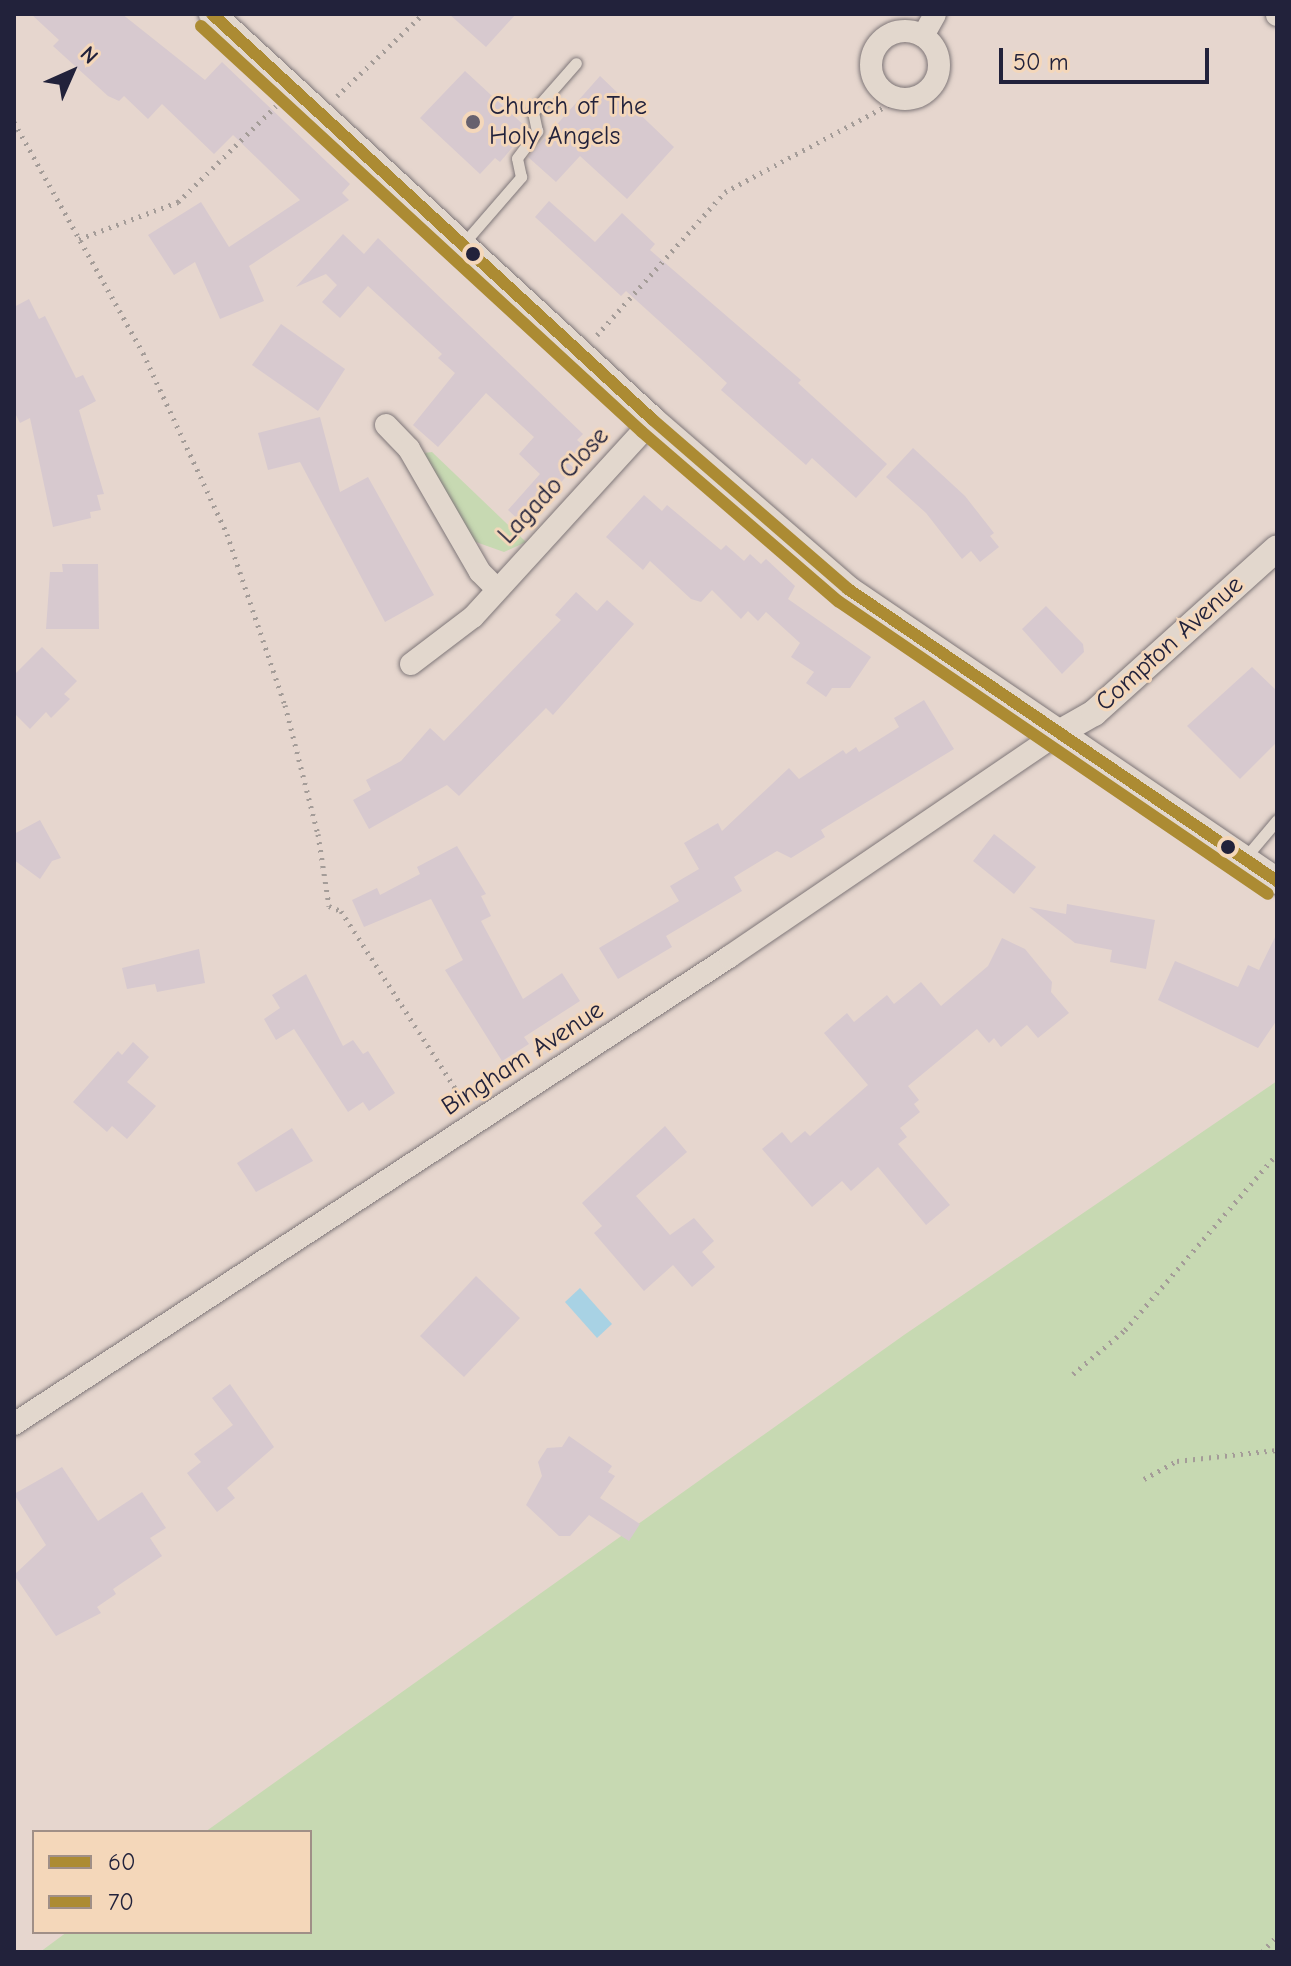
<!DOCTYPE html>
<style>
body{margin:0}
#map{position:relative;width:1291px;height:1966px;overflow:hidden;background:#e6d6ce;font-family:"Comic Neue",sans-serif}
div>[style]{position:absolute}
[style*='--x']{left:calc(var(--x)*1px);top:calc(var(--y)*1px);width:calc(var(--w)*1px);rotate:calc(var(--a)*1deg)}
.green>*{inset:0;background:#c7d9b2}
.water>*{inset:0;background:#a8d2e4}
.building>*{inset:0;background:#d7c9cf}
.path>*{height:5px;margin-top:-2.5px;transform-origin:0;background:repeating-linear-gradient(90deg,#a49c98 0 2px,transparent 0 8px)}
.roads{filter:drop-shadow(0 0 2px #7f7779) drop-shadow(0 0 2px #7f7779)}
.service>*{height:11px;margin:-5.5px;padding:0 5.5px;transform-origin:5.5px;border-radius:5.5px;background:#e2d7cd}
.minor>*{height:22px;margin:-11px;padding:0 11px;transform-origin:11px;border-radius:11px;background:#e2d7cd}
.minor>.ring{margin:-11px;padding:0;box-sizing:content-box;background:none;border:22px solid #e2d7cd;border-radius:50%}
.tertiary>*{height:26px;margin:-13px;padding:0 13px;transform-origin:13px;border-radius:13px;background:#e2d7cd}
.bus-1>*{height:12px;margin:-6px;padding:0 6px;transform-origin:6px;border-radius:6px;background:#ac8b33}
.bus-2>*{height:12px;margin:-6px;padding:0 6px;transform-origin:6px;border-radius:6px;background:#ac8b33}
.dots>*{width:22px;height:22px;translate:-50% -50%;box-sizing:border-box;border:4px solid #f4d7ba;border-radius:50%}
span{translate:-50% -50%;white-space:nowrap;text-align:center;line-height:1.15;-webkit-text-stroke:6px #f4d7ba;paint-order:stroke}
.poi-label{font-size:26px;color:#22223b}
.left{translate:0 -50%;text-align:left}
.street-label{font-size:26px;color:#22223b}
.frame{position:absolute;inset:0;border:16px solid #22223b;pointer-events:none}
.legend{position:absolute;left:32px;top:1830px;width:280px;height:104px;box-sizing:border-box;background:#f4d7ba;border:2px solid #a08f87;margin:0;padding:10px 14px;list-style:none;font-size:24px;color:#22223b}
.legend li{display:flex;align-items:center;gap:16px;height:40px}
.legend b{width:40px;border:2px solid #a08f87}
.north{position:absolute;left:32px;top:32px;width:80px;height:80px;-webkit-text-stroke:6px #f4d7ba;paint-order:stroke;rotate:45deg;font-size:22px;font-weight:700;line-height:32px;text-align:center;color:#22223b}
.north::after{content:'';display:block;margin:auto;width:28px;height:36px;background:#22223b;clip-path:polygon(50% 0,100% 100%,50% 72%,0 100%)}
.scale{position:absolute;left:999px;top:48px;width:210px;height:36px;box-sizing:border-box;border:4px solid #22223b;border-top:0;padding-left:10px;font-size:24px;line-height:28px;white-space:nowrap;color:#22223b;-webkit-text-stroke:6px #f4d7ba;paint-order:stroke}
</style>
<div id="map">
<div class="green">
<i style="clip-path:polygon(432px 452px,526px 542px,504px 552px,473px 541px,424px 453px)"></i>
<i style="clip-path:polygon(1277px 1081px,1277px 1952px,40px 1952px,67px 1932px,310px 1932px,310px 1832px,205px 1832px,904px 1335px)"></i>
</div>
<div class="water">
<i style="clip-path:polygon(580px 1288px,612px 1324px,597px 1338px,565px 1302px)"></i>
</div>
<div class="building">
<i style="clip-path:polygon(31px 14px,122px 14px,205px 80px,222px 62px,350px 184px,342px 193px,349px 200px,249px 266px,264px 301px,220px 319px,195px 262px,174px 275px,148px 235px,201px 202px,229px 247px,300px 200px,233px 135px,214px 154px,162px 104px,148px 119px,124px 96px,119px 101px,108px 96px,53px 46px,59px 40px)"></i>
<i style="clip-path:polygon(449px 14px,516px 14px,486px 47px)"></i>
<i style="clip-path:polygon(465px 71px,528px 129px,500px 162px,495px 158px,480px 174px,420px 118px)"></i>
<i style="clip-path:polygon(600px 76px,674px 147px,627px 199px,580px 156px,556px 182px,528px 157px)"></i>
<i style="clip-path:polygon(549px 201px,595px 242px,622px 213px,655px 244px,650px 250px,801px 380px,798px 383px,887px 464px,856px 498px,812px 458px,806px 465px,721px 390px,727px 383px,700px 358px,626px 291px,621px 296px,535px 217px)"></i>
<i style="clip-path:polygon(343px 234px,364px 254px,378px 238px,583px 434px,577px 440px,584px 446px,568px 463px,574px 468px,523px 524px,508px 510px,540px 474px,519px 454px,534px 437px,486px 393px,438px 447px,413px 425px,455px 373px,438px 358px,442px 354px,368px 286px,340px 318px,322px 302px,337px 285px,326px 274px,296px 287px)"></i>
<i style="clip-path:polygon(29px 299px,39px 319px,45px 316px,76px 378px,83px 375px,96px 401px,79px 410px,104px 494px,97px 495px,101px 510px,90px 512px,91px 518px,53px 527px,30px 418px,20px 423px,14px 411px,14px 307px)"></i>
<i style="clip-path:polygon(281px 324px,345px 369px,318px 411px,252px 365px)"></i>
<i style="clip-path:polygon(320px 417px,340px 492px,368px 477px,434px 595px,385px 622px,300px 462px,268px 470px,258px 433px)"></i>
<i style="clip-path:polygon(913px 448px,965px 496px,994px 533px,990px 536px,999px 547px,980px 562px,971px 551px,962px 559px,926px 513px,886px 477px)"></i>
<i style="clip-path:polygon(644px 495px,662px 511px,667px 505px,721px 550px,726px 545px,744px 561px,750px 554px,761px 564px,766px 559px,795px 586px,788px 599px,871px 657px,850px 688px,832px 688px,826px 697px,806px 683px,814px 672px,791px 657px,800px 643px,766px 612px,758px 621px,748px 611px,741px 619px,712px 590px,701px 602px,691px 599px,650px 561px,643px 570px,606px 537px)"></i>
<i style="clip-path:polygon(62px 564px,98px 564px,99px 629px,46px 629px,50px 572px,63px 572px)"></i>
<i style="clip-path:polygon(576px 592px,597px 611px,607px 600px,634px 624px,553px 715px,546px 708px,459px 796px,447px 785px,369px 829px,353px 800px,371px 790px,366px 780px,401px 761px,430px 728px,444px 741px,561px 620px,555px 615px)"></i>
<i style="clip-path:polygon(1046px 606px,1083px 644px,1084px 652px,1062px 674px,1022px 629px)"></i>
<i style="clip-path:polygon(42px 647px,77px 681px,64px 694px,70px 699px,51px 718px,46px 712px,30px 729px,14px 713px,14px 675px)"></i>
<i style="clip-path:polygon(1252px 667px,1277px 691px,1277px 742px,1240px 779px,1187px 726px)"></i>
<i style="clip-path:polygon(924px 700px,954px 749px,829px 825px,821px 830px,825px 837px,791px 858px,777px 851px,734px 877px,742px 891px,666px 936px,672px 947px,618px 979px,599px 948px,679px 901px,670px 886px,699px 869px,684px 843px,718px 823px,722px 831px,789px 768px,799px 779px,843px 750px,846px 754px,856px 747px,859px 752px,899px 727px,894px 718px)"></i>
<i style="clip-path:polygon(40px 820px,61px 858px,52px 861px,40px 879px,14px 860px,14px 834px)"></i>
<i style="clip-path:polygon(994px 834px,1036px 867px,1014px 894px,973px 861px)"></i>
<i style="clip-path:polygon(457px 846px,486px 894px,481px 896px,491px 916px,481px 921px,523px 999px,562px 973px,580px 1001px,524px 1037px,529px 1044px,502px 1061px,445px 970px,463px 960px,431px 899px,364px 927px,352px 900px,377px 888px,380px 895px,420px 874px,417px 867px)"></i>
<i style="clip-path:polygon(1067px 904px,1155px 920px,1146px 969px,1110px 962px,1112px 950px,1075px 943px,1029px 907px,1066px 914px)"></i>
<i style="clip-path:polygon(1277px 933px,1277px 1020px,1258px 1048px,1158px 1000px,1175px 961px,1238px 987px,1248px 965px,1259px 970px)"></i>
<i style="clip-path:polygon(1002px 938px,1025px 949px,1052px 982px,1051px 992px,1069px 1013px,1038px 1038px,1027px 1025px,1001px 1047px,994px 1038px,989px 1043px,977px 1029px,908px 1086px,919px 1100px,914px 1104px,920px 1112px,900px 1128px,907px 1137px,898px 1144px,950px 1205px,926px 1225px,878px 1167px,851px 1191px,842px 1181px,812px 1207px,762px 1149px,782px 1132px,791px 1143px,805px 1131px,810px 1136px,868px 1085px,824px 1033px,847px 1013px,854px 1022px,887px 995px,894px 1004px,921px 982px,941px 1006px,988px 966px)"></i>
<i style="clip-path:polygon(199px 949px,205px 983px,157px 992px,155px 984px,127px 989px,122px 968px)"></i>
<i style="clip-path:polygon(306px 974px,343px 1046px,353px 1040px,363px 1054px,368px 1051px,395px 1093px,369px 1111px,363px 1102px,348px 1112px,294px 1029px,276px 1040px,264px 1019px,280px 1008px,272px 995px)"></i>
<i style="clip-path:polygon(133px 1042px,149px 1057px,127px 1082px,156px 1106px,127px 1139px,112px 1126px,107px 1132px,73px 1102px,118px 1051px,122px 1055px)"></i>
<i style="clip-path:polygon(665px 1126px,687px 1152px,636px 1196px,670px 1235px,694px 1218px,714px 1241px,702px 1252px,715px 1267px,692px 1287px,673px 1265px,644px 1291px,594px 1233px,602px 1226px,582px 1203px)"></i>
<i style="clip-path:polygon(292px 1128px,313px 1161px,256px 1192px,237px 1163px)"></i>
<i style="clip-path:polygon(476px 1276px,520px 1318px,464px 1377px,420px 1336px)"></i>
<i style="clip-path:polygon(230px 1384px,274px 1447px,227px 1488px,235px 1498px,217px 1512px,187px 1473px,201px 1462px,194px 1454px,233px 1425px,212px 1398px)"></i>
<i style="clip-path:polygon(569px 1436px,612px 1466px,608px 1472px,615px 1476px,600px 1498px,640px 1524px,629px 1541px,589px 1515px,570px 1536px,559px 1536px,526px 1505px,542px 1476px,538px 1462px,547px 1448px,562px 1447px)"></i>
<i style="clip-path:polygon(62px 1467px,98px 1521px,142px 1492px,166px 1528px,150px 1538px,162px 1556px,113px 1589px,116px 1594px,97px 1607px,101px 1613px,56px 1636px,14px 1575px,46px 1545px,14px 1494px)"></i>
</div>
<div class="path">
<i style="--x:337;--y:96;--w:119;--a:-43.6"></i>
<i style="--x:14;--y:122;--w:265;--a:60.8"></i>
<i style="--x:143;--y:353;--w:200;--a:65.1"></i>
<i style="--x:227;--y:534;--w:181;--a:71.3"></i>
<i style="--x:285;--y:705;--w:133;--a:75.7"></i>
<i style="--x:318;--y:834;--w:73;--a:81.3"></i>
<i style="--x:329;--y:906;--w:13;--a:23"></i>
<i style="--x:341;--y:911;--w:227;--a:57.2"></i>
<i style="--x:79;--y:239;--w:106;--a:-20.5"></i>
<i style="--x:178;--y:202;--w:137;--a:-44.4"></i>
<i style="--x:597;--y:335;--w:192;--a:-48.2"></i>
<i style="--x:725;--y:192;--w:197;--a:-28.1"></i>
<i style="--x:1073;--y:1374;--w:68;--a:-40.2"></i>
<i style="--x:1125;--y:1330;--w:233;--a:-49.2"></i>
<i style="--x:1144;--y:1479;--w:38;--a:-29"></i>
<i style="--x:1177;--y:1461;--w:101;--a:-6.3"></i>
<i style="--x:1262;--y:1952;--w:22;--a:-47"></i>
</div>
<div class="roads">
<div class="service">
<i style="--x:463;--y:244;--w:89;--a:-49.1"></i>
<i style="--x:521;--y:177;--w:19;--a:-102"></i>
<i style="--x:517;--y:158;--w:34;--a:-53"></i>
<i style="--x:537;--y:131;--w:19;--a:-102"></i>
<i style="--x:533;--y:112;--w:65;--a:-48.7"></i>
<i style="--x:1244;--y:859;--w:51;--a:-49.8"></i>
</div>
<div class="minor">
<i style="--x:1277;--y:14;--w:1;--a:90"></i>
<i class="ring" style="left:871px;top:31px;width:46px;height:46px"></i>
<i style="--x:923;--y:36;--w:25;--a:-61"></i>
<i style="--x:386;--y:425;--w:33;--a:46"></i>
<i style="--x:409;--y:449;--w:142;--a:60"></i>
<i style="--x:480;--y:572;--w:24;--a:45"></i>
<i style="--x:411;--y:664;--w:78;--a:-37.2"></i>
<i style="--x:473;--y:617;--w:267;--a:-47.6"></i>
<i style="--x:14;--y:1424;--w:854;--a:-33.15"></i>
<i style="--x:729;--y:957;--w:397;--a:-34.2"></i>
</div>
<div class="tertiary">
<i style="--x:212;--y:14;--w:599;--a:42.63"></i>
<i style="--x:653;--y:420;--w:258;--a:40.9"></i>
<i style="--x:848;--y:589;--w:519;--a:34.24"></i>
<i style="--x:1057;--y:734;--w:43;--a:-29.6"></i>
<i style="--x:1094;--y:713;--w:246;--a:-42"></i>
</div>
</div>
<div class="bus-1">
<i style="--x:212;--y:14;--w:599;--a:42.63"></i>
<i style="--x:653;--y:420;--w:258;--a:40.9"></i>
<i style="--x:848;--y:589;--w:519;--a:34.24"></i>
</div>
<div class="bus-2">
<i style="--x:201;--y:26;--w:599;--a:42.63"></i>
<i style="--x:642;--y:432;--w:259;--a:40.8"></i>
<i style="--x:838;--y:601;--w:520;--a:34.27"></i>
</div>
<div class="dots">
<i style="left:473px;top:122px;background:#67616e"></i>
<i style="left:473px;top:254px;background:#22223b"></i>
<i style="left:1228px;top:847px;background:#22223b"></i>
</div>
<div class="poi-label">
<span class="left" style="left:489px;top:122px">Church of The<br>Holy Angels</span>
</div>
<div class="street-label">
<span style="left:554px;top:486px;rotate:-47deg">Lagado Close</span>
<span style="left:1170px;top:644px;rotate:-42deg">Compton Avenue</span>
<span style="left:523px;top:1059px;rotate:-33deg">Bingham Avenue</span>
</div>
<div class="frame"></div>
<ul class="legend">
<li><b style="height:10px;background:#ac8b33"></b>60</li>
<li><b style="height:10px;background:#ac8b33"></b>70</li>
</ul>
<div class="north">N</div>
<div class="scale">50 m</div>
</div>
